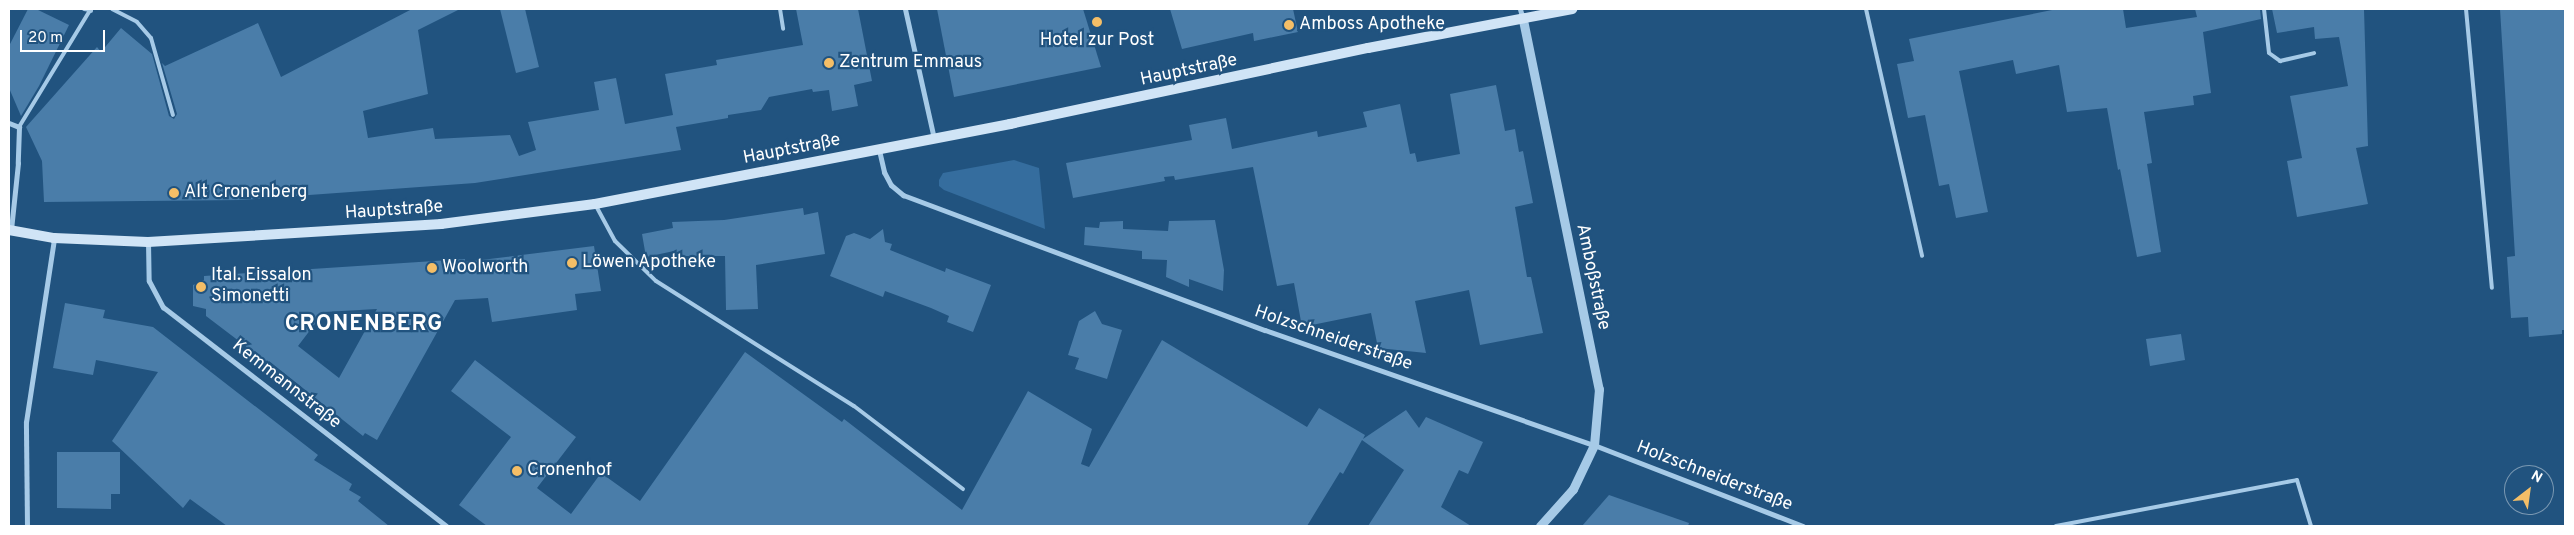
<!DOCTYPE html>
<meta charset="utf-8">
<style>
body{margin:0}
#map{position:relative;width:2574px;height:535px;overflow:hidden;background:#21537f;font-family:Overpass,sans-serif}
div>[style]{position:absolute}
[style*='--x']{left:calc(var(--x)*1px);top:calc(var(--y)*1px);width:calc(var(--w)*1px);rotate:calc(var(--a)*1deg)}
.green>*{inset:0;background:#356d9e}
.building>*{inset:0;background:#4a7da9}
.service>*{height:4px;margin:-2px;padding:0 2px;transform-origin:2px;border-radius:2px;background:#a6cae7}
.minor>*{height:5px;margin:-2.5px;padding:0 2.5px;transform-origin:2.5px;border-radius:2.5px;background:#a6cae7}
.tertiary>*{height:9px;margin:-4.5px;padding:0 4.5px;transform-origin:4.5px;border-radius:4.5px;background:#a6cae7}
.secondary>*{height:10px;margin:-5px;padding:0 5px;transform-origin:5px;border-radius:5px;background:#d0e4f6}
.dots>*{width:14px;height:14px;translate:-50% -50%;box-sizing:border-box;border:2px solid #21537f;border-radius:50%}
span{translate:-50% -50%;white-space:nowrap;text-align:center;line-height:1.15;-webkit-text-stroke:4.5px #21537f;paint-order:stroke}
.poi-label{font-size:18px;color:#fff}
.left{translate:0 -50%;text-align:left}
.street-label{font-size:18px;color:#fff}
.district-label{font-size:22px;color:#fff;font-weight:700;letter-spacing:1px}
.frame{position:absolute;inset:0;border:10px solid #fff;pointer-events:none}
.north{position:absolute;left:2504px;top:465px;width:50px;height:50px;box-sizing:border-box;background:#21537f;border:1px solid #7a98b2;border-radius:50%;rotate:30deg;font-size:14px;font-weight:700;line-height:20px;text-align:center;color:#fff}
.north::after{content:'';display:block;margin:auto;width:18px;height:22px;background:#f4be67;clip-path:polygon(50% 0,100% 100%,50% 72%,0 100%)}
.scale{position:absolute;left:20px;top:30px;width:85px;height:22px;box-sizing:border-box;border:2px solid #fff;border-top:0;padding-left:6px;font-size:15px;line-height:18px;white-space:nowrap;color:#fff;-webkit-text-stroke:4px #21537f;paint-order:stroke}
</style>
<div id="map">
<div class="green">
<i style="clip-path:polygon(1014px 160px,1039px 168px,1045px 229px,944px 190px,939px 186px,939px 180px,943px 173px)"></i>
</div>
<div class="building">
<i style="clip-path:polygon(28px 9px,36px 9px,69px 25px,39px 86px,21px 116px,9px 88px,9px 46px)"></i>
<i style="clip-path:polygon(412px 9px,460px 9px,418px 30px,428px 94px,363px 111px,368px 138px,433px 128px,435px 139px,510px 135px,519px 156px,536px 150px,528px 122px,599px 110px,594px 82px,616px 78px,625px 124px,673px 115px,665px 74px,717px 65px,716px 60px,803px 45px,796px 9px,858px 9px,872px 81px,854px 85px,858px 106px,832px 111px,829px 90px,813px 92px,812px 89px,769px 97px,761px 110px,728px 115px,728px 118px,676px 127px,681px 150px,475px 183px,242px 200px,44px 202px,42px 161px,26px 127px,97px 47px,101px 52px,121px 28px,152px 54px,169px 116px,174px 119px,177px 114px,162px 63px,165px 66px,258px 23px,281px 77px)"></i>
<i style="clip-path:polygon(500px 9px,525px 9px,539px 67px,516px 73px)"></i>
<i style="clip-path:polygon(937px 9px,1083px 9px,1101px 67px,954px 97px)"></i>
<i style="clip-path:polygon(1170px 9px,1293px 9px,1298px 32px,1254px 41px,1253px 33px,1182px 49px)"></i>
<i style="clip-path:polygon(2057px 9px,2123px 9px,2126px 28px,2197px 17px,2195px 9px,2260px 9px,2261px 19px,2203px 32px,2211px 93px,2193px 96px,2194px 105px,2144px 112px,2152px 163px,2147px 164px,2161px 252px,2137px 257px,2120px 169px,2118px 170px,2107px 108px,2067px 112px,2059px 65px,2016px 74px,2013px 60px,1959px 71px,1988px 212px,1956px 218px,1949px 184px,1939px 186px,1925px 115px,1908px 118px,1897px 64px,1914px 61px,1909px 39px)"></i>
<i style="clip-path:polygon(2272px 9px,2364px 9px,2368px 146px,2356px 148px,2368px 204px,2297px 217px,2287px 161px,2302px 158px,2290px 96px,2348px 86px,2339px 37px,2315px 39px,2314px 27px,2277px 33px)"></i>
<i style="clip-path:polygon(2500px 9px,2565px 9px,2565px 330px,2562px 330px,2562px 334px,2529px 337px,2528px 317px,2511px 318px,2507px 257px,2515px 256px)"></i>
<i style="clip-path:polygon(1496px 85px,1505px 131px,1515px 129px,1519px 152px,1523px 151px,1533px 203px,1515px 207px,1527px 277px,1531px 277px,1543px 333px,1480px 345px,1469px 290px,1415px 301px,1426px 353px,1378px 348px,1371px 313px,1302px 327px,1294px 283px,1277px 286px,1253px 167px,1175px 180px,1174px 176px,1164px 177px,1165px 181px,1073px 198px,1066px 163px,1192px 140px,1189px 125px,1226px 118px,1232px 149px,1317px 131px,1318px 137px,1367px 127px,1363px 112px,1400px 104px,1410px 154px,1415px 153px,1417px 162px,1460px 154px,1450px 94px)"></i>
<i style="clip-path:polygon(803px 208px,804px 215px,818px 212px,825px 254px,756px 265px,758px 309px,726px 310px,725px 256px,674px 256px,674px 251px,646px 257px,642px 234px,673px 228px,672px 222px,724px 220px)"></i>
<i style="clip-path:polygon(1215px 220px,1224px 270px,1223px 291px,1189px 279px,1189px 287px,1166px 277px,1167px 260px,1142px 259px,1142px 251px,1084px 245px,1085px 227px,1099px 228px,1100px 222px,1123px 221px,1123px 229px,1168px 231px,1169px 221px)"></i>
<i style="clip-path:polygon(883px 229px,885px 242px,892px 244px,890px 250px,945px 272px,946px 268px,991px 285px,973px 332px,947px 322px,949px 316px,931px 308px,885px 291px,883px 297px,830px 276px,846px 236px,854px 233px,870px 239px)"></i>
<i style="clip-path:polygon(evenodd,594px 246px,601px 291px,575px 294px,577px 310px,492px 322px,488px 298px,455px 300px,377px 440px,365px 433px,363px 436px,269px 361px,268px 363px,206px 316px,206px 309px,193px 306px,193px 285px,204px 280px,204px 276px,465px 259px,465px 262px,594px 246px,377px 309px,339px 378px,298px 346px,324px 312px,377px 309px)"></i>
<i style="clip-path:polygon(65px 303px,105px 310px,103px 318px,153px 327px,318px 455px,314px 460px,352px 484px,349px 490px,361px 497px,358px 501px,389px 526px,227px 526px,190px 499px,183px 508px,112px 441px,158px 372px,96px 360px,93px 375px,53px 368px)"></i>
<i style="clip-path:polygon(1095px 311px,1102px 324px,1122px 330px,1107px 379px,1075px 369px,1079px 358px,1068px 355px,1079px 321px)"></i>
<i style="clip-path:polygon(2181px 334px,2185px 360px,2150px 366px,2146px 339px)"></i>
<i style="clip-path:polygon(1162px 340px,1307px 427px,1319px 408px,1365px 435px,1363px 439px,1406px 410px,1419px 428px,1426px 417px,1483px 442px,1468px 474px,1459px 470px,1441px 507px,1471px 526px,1368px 526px,1404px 470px,1362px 440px,1343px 474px,1340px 472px,1307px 526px,487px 526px,459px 505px,511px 437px,451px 391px,475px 360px,576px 437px,537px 488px,571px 514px,601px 473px,640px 501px,745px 352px,842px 422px,844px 419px,962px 510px,1028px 391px,1092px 429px,1081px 464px,1089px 467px)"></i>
<i style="clip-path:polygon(57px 452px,120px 452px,120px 494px,111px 494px,111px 509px,57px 508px)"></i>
<i style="clip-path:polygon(1609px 495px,1689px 523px,1688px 526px,1582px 526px)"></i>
</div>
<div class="service">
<i style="--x:112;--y:9;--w:28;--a:27"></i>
<i style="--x:137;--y:22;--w:21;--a:49"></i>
<i style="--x:151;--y:38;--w:80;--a:74.1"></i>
<i style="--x:780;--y:9;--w:20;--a:81"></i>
<i style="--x:1866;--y:9;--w:253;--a:77.2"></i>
<i style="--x:2264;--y:9;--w:44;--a:83.5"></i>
<i style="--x:2269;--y:53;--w:14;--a:36"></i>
<i style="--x:2280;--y:61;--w:35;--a:-13"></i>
<i style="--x:2466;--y:9;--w:280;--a:84.7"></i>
<i style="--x:19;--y:127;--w:137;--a:-58.7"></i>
<i style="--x:90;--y:10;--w:6;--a:-171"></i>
<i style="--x:595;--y:204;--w:42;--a:61.6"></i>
<i style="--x:615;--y:241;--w:57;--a:44.3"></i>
<i style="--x:656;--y:281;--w:234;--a:32.3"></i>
<i style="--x:854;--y:406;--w:137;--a:37.3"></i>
<i style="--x:2056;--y:526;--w:245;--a:-10.8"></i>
<i style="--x:2297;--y:480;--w:48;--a:73.1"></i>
</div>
<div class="minor">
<i style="--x:905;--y:9;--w:133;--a:77.4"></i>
<i style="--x:1520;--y:9;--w:11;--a:75"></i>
<i style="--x:90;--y:10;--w:1;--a:-90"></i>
<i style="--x:9;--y:123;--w:11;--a:22"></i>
<i style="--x:19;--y:127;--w:36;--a:92"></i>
<i style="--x:18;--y:163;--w:67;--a:96"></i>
<i style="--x:879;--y:150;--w:23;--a:77"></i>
<i style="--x:884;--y:172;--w:15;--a:62"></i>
<i style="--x:891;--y:185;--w:16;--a:40"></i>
<i style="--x:903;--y:195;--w:386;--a:20.5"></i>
<i style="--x:1265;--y:330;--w:349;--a:19.3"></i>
<i style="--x:1594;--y:445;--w:224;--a:21.2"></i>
<i style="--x:148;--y:242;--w:39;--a:89"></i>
<i style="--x:149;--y:281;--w:30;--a:62"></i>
<i style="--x:163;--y:307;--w:358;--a:37.7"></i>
<i style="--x:27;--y:526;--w:104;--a:-90.6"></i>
<i style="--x:26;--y:422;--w:186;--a:-81.3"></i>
</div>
<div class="tertiary">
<i style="--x:1523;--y:20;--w:377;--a:78.4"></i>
<i style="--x:1599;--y:389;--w:56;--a:95.1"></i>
<i style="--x:1594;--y:445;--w:49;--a:115.5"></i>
<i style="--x:1573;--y:489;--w:50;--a:131.7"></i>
</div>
<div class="secondary">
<i style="--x:9;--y:230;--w:46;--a:10.1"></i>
<i style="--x:54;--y:238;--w:94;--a:2.4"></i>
<i style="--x:148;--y:242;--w:294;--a:-3.5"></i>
<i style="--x:441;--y:224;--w:155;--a:-7.4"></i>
<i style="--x:595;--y:204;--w:423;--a:-10.9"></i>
<i style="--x:1010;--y:124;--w:366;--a:-12"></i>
<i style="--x:1368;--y:48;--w:208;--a:-10.8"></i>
</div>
<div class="dots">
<i style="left:1097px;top:22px;background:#f4be67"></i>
<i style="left:1289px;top:25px;background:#f4be67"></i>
<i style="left:829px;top:63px;background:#f4be67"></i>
<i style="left:174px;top:193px;background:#f4be67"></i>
<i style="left:572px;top:263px;background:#f4be67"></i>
<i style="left:432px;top:268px;background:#f4be67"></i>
<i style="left:201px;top:287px;background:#f4be67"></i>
<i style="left:517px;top:471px;background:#f4be67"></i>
</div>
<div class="poi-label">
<span class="left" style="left:1299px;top:25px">Amboss Apotheke</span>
<span style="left:1097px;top:41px">Hotel zur Post</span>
<span class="left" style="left:839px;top:63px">Zentrum Emmaus</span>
<span class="left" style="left:184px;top:193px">Alt Cronenberg</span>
<span class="left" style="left:582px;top:263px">Löwen Apotheke</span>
<span class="left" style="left:442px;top:268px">Woolworth</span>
<span class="left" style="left:211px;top:287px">Ital. Eissalon<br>Simonetti</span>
<span class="left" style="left:527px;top:471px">Cronenhof</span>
</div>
<div class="street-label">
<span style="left:1189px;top:71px;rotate:-12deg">Hauptstraße</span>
<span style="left:792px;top:150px;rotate:-11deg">Hauptstraße</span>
<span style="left:394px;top:211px;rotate:-4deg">Hauptstraße</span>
<span style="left:1592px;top:277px;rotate:78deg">Amboßstraße</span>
<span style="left:1333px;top:339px;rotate:19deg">Holzschneiderstraße</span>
<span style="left:286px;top:385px;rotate:38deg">Kemmannstraße</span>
<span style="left:1714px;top:477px;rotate:21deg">Holzschneiderstraße</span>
</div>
<div class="district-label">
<span style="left:364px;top:325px">CRONENBERG</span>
</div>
<div class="frame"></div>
<div class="north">N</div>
<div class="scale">20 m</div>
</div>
